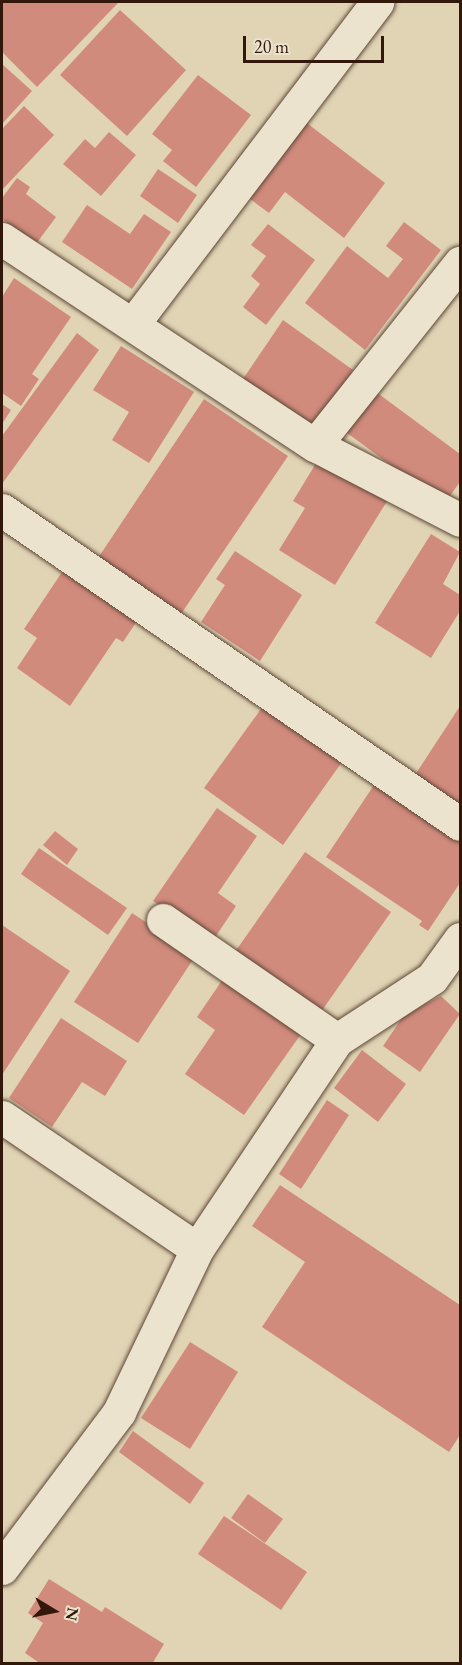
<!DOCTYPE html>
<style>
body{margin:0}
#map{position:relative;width:462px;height:1665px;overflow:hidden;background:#e1d4b5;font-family:"EB Garamond",serif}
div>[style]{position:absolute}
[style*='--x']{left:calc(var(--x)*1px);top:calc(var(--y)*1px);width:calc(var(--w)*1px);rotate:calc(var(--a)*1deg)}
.building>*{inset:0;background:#d18b7d}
.roads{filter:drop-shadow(0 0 2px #5d4736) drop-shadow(0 0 2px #5d4736)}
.street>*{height:33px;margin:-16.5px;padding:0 16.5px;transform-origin:16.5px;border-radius:16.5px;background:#ece3cf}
span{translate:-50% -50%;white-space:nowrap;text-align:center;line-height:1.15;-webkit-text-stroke:6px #ece3cf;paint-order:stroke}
.frame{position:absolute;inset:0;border:3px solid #31180b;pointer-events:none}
.north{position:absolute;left:24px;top:1581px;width:60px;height:60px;-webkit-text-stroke:4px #ece3cf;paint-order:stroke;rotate:100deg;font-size:16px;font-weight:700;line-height:24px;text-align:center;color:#31180b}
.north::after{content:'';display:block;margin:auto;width:21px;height:27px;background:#31180b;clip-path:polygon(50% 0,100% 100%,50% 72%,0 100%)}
.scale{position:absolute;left:243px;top:36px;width:141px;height:27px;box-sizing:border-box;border:3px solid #31180b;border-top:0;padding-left:8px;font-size:18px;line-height:21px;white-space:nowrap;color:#31180b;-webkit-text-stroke:4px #ece3cf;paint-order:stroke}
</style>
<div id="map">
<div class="building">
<i style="clip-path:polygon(2px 2px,119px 2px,37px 87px,2px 52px)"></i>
<i style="clip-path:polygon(120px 10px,186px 70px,127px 136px,60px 75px)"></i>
<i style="clip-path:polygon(2px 64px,32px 91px,2px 124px)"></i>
<i style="clip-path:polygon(198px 75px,251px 115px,196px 187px,163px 161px,172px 150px,152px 134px)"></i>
<i style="clip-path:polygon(24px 106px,54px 135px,2px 190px,2px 129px)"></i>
<i style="clip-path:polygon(299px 117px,385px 183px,344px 238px,285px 192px,269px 213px,242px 193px)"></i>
<i style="clip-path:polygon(109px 132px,136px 155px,101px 196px,63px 164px,85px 139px,95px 148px)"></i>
<i style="clip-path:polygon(158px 169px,197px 195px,178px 223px,140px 196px)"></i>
<i style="clip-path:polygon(17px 178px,30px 187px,26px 194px,56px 217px,36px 244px,2px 219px,2px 198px)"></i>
<i style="clip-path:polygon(87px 205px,130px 234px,144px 214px,171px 232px,132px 289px,62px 242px)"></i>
<i style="clip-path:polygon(404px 222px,441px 250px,365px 350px,305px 303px,347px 246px,388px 278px,403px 259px,386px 246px)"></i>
<i style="clip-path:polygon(268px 224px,315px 260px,266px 325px,243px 307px,260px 284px,251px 276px,266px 256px,251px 245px)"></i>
<i style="clip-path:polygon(14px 278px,71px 317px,32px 374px,39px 379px,21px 406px,2px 393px,2px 297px)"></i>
<i style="clip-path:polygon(283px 320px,353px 370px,310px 431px,241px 382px)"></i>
<i style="clip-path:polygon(77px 333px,99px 350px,2px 484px,2px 436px)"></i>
<i style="clip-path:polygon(121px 346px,194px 392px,149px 463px,112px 440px,129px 412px,93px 390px)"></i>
<i style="clip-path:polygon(372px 389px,460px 454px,460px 482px,444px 504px,343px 430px)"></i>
<i style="clip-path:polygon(204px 399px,288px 456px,179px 617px,96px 561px)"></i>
<i style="clip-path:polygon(2px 404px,11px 410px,2px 424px)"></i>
<i style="clip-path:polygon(321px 455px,389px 498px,335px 585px,279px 550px,305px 508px,293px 501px)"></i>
<i style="clip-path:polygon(431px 534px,460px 552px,443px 584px,460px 595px,460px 611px,431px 658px,375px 623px)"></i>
<i style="clip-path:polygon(235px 551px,302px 595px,260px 661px,201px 622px,225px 585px,216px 579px)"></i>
<i style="clip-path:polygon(62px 572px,78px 582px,83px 575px,141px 615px,123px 642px,116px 638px,70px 706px,17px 668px,37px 638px,24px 629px)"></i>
<i style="clip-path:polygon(266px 702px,347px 755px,283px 845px,204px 788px)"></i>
<i style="clip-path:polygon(460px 706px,460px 805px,415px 775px)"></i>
<i style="clip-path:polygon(374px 785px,460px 842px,460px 883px,428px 931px,419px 925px,422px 921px,326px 857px)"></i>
<i style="clip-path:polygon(217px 808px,257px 836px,218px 893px,236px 906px,212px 942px,153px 901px)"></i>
<i style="clip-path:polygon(55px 831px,78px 849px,67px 865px,43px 845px)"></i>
<i style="clip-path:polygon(39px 848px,127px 908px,108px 935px,21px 874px)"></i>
<i style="clip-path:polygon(305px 852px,391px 912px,316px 1019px,230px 959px)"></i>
<i style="clip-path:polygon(132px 913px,196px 955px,138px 1043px,74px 1002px)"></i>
<i style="clip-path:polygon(2px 925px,70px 971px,2px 1075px)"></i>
<i style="clip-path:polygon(223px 979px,301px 1034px,244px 1115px,185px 1074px,215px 1030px,197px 1017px)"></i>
<i style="clip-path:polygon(441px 996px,460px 1014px,420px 1072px,383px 1046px,404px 1015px)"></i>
<i style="clip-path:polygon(61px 1018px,127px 1061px,105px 1096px,82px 1082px,52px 1127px,9px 1098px)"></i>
<i style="clip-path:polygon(362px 1050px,406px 1084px,378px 1122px,334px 1088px)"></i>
<i style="clip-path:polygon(327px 1100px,349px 1115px,301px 1189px,279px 1174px)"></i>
<i style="clip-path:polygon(280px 1185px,460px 1305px,460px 1435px,449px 1452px,262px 1327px,305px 1262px,252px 1226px)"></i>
<i style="clip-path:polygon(190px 1342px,238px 1372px,190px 1449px,141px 1418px)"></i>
<i style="clip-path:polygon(133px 1431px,204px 1483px,190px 1504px,119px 1452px)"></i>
<i style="clip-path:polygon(248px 1494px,283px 1519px,265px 1543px,231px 1518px)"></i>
<i style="clip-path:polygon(224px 1516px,307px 1572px,281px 1610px,198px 1554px)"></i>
<i style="clip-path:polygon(49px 1579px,102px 1612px,105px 1607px,164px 1644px,152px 1664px,41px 1664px,25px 1653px,43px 1623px,28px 1613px)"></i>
</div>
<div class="roads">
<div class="street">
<i style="--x:2;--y:239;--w:375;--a:33.4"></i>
<i style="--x:315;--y:445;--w:163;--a:27.3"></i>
<i style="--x:133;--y:324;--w:404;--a:-52.8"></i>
<i style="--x:315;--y:445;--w:233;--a:-51.5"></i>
<i style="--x:2;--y:510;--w:555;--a:34.43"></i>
<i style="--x:163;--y:920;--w:211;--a:34.6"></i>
<i style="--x:2;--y:1117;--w:235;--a:34.1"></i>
<i style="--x:2;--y:1568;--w:195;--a:-53.1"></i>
<i style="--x:119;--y:1412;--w:181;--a:-64.4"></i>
<i style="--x:197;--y:1249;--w:252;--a:-56.2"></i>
<i style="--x:337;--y:1040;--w:113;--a:-33.1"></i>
<i style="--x:432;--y:978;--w:48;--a:-54.3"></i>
</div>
</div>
<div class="frame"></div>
<div class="north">N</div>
<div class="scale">20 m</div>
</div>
